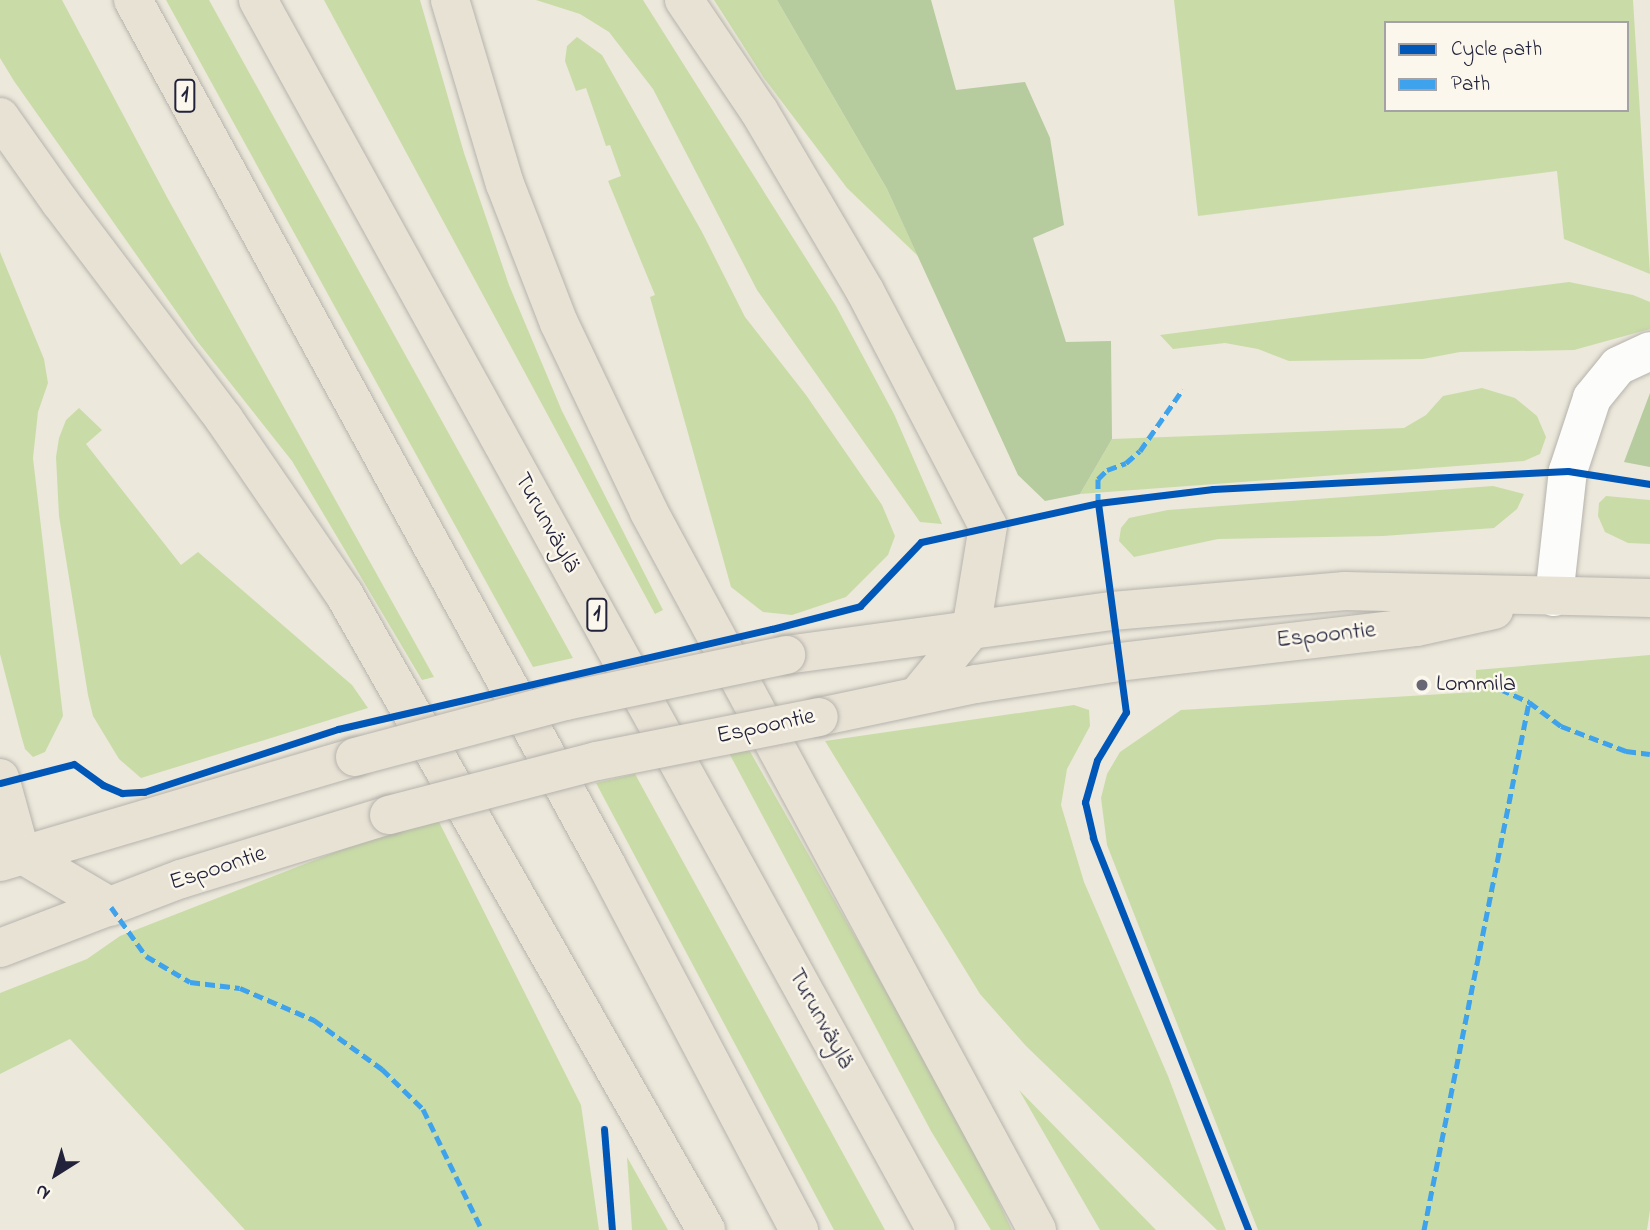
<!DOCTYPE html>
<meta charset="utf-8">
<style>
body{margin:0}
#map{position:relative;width:1650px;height:1230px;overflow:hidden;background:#ece8db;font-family:"Indie Flower",sans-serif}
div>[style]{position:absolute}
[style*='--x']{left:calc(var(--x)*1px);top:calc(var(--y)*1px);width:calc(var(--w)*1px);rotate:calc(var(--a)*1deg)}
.green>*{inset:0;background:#c9dca7}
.forest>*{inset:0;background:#b6cc9e}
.roads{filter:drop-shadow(0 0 2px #b6b3ad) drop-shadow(0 0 2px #b6b3ad)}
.minor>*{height:38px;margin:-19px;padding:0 19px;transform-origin:19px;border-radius:19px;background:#fcfcfa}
.primary>*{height:38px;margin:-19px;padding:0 19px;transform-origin:19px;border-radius:19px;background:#e8e2d5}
.motorway>*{height:38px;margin:-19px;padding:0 19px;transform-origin:19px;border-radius:19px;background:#e8e2d5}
.bridges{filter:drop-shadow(0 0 2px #b6b3ad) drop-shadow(0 0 2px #b6b3ad)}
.primary-bridge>*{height:38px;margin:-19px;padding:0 19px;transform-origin:19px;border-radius:19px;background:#e8e2d5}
.quiet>*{height:5px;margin-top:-2.5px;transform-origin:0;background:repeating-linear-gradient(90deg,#3ea2ec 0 10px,transparent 0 15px)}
.cycleway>*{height:7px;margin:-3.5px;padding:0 3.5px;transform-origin:3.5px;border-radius:3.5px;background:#0057b8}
.dots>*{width:19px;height:19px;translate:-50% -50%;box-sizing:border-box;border:4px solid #fbf7ec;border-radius:50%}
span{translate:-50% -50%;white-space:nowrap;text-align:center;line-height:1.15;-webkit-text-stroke:5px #fbf7ec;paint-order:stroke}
.shield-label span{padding:2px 5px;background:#fbf7ec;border:2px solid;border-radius:5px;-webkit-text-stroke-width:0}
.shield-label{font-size:23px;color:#22223b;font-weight:700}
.street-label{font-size:24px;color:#22223b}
.poi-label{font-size:24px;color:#22223b}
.left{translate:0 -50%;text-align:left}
.legend{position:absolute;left:1384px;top:21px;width:245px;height:91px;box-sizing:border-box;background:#fbf7ec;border:2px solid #a4a2a5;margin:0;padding:9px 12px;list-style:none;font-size:21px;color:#22223b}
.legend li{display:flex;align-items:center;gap:14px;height:35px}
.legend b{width:35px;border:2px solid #a4a2a5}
.north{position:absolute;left:21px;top:1139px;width:70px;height:70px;-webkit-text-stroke:5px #fbf7ec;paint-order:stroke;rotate:217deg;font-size:19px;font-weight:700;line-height:28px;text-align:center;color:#22223b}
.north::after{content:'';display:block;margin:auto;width:24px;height:32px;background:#22223b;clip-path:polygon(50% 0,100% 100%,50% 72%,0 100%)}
</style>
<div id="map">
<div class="green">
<i style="clip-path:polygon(0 0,62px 0,168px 199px,434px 677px,422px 680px,292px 461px,197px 341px,14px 81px,0 58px)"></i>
<i style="clip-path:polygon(166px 0,209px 0,573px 658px,533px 667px)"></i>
<i style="clip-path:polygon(324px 0,420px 0,464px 153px,509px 285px,562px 411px,663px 610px,655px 614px)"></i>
<i style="clip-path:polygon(536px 0,643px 0,836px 306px,894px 414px,942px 524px,920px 522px,757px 290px,653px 89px,609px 32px,580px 14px)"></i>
<i style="clip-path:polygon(714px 0,777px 0,887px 189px,918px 256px,847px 188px,764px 78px)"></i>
<i style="clip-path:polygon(evenodd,1174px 0,1633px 0,1650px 274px,1564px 239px,1557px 171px,1198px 216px,1174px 0,1386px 23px,1627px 23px,1627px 110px,1386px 110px,1386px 23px)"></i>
<i style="clip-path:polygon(577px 37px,602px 55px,702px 232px,745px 317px,806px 395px,882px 505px,895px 536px,888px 555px,846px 597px,792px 615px,763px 612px,731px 587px,650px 297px,655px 295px,608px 181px,621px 176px,610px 145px,606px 146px,586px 88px,576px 91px,565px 61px,567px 46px)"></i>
<i style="clip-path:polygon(0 252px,44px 359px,48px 383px,38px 412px,33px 458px,63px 716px,45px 752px,33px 757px,25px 749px,21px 735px,0 654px)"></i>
<i style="clip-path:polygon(1569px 282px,1633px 295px,1650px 302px,1650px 329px,1574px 350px,1460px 352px,1423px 359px,1289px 361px,1258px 349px,1225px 343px,1173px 349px,1160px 335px)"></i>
<i style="clip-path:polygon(1482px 388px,1515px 398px,1537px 416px,1546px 437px,1540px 454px,1524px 461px,1080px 494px,1112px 439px,1404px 428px,1426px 415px,1443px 396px)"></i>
<i style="clip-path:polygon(79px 408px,102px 430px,86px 444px,181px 565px,198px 552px,352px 685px,368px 708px,141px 778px,119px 759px,93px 716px,88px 695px,59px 516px,56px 457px,59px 438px,66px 420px)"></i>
<i style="clip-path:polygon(1493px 486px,1524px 494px,1517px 509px,1494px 528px,1383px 536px,1218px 539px,1134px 557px,1119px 541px,1121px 528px,1129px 518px,1168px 510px)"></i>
<i style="clip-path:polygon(1606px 496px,1650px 500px,1650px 544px,1628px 543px,1605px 532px,1598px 516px,1599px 503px)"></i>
<i style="clip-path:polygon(1650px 655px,1650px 1210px,1647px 1230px,1258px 1230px,1107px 845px,1101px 798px,1107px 774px,1120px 752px,1181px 710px,1476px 692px,1476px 670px)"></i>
<i style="clip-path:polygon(1074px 705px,1089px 710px,1090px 726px,1067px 769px,1061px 805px,1084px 882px,1168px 1076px,1226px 1230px,1217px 1230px,1026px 1046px,980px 994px,825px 741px)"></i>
<i style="clip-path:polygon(748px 748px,961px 1123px,1012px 1230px,991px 1230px,931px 1131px,729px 753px)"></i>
<i style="clip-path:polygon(635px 774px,885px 1230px,834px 1230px,596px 783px)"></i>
<i style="clip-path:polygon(437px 818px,581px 1105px,599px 1230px,245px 1230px,70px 1039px,0 1074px,0 993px,87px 959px,120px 936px,397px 828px)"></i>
<i style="clip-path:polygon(1019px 1090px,1156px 1230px,1100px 1230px)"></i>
<i style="clip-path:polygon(627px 1157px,668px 1230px,632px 1230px)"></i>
</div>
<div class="forest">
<i style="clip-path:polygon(777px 0,931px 0,956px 90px,1025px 82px,1050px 138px,1064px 225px,1033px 238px,1066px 342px,1111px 341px,1112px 439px,1080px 494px,1045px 501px,1018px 475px,887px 189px)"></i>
<i style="clip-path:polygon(1650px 393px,1650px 467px,1624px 462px)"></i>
</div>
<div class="roads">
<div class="minor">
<i style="--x:1554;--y:597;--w:127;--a:-83.7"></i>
<i style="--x:1568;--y:471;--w:77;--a:-71.8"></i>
<i style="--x:1592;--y:398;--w:41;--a:-50.9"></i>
<i style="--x:1618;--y:366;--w:35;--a:-25"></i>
</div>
<div class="primary">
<i style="--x:786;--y:655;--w:329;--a:-7.7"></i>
<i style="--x:1112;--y:611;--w:234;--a:-4.9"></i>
<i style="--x:1345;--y:591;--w:305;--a:1.3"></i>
<i style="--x:819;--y:717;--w:160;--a:-11.9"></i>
<i style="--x:976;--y:684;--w:145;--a:-8.7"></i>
<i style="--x:1119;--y:662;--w:300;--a:-6.7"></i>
<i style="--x:1417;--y:627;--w:79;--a:-12.4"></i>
<i style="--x:0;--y:862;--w:370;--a:-16.5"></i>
<i style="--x:0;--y:948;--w:194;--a:-20.9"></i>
<i style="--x:181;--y:879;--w:218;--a:-17.1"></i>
</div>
<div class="motorway">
<i style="--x:133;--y:0;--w:985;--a:61.3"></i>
<i style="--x:606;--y:864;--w:414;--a:62.2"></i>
<i style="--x:258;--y:0;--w:1404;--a:61.14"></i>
<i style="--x:450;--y:0;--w:192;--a:73.4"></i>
<i style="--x:505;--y:184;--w:149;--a:68.8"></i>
<i style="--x:559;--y:323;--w:209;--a:64.5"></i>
<i style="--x:649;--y:512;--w:816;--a:61.61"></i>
<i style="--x:684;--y:0;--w:134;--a:56"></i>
<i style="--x:759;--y:111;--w:209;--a:59.5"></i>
<i style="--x:865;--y:291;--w:265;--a:62.4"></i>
<i style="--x:988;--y:526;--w:105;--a:99.3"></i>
<i style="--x:971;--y:630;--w:84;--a:129.2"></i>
<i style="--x:0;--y:117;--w:104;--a:54.8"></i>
<i style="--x:60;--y:202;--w:272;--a:52.9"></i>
<i style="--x:224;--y:419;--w:212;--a:55.6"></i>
<i style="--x:344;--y:594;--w:732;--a:60.35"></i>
<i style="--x:0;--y:778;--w:79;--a:74.6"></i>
<i style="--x:21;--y:854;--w:104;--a:30.5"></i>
</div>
</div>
<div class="bridges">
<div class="primary-bridge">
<i style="--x:355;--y:757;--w:218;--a:-14.9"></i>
<i style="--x:566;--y:701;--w:225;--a:-11.8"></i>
<i style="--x:389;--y:815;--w:215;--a:-14.6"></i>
<i style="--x:597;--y:761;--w:226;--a:-11.2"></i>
</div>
</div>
<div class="quiet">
<i style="--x:1098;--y:503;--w:24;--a:-90"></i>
<i style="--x:1098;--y:479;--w:13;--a:-45"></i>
<i style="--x:1107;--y:470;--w:20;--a:-20"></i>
<i style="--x:1126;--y:463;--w:18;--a:-41"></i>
<i style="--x:1140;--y:451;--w:75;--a:-55.3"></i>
<i style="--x:1476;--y:683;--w:25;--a:14"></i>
<i style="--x:1500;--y:689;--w:32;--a:24"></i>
<i style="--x:1529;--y:702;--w:40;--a:37"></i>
<i style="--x:1561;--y:726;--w:70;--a:21"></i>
<i style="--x:1626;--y:751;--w:24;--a:7"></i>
<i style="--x:111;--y:907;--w:60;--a:54.5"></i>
<i style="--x:146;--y:956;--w:51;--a:30.6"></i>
<i style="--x:190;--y:982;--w:50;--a:6.8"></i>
<i style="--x:240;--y:988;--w:81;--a:23.4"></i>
<i style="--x:314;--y:1020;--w:84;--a:35.8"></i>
<i style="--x:382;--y:1069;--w:57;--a:44.3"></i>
<i style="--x:423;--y:1109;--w:135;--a:64"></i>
<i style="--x:1424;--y:1230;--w:538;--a:-78.75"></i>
</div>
<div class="cycleway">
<i style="--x:1098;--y:503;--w:211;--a:82.4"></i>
<i style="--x:1126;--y:712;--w:56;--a:121.1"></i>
<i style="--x:1097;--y:760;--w:44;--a:105.9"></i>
<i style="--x:1085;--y:802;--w:37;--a:77"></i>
<i style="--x:1093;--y:838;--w:422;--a:68.4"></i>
<i style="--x:0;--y:783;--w:76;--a:-14.4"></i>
<i style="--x:74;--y:764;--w:36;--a:36"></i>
<i style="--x:103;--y:785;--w:21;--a:23"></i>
<i style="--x:122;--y:793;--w:22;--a:-3"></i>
<i style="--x:144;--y:792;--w:204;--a:-18"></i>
<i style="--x:338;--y:729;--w:445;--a:-13"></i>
<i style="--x:772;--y:629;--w:91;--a:-14.6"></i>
<i style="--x:860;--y:606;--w:88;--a:-46.4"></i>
<i style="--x:921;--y:542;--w:181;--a:-12.4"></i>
<i style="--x:1098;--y:503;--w:116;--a:-6.9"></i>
<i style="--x:1213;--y:489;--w:355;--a:-2.9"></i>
<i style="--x:1568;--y:471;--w:83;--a:9"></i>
<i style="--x:604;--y:1129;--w:101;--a:85.5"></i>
</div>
<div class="dots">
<i style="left:1422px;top:685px;background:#696773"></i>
</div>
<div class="shield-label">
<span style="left:185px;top:96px">1</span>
<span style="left:597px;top:615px">1</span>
</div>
<div class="street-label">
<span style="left:546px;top:523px;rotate:61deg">Turunväylä</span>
<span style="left:1326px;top:636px;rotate:-6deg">Espoontie</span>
<span style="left:766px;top:727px;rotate:-12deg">Espoontie</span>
<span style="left:218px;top:869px;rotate:-18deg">Espoontie</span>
<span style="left:820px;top:1019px;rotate:61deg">Turunväylä</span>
</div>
<div class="poi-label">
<span class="left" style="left:1436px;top:685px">Lommila</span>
</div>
<ul class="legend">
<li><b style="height:9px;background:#0057b8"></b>Cycle path</li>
<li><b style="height:9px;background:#3ea2ec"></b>Path</li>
</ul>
<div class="north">N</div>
</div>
